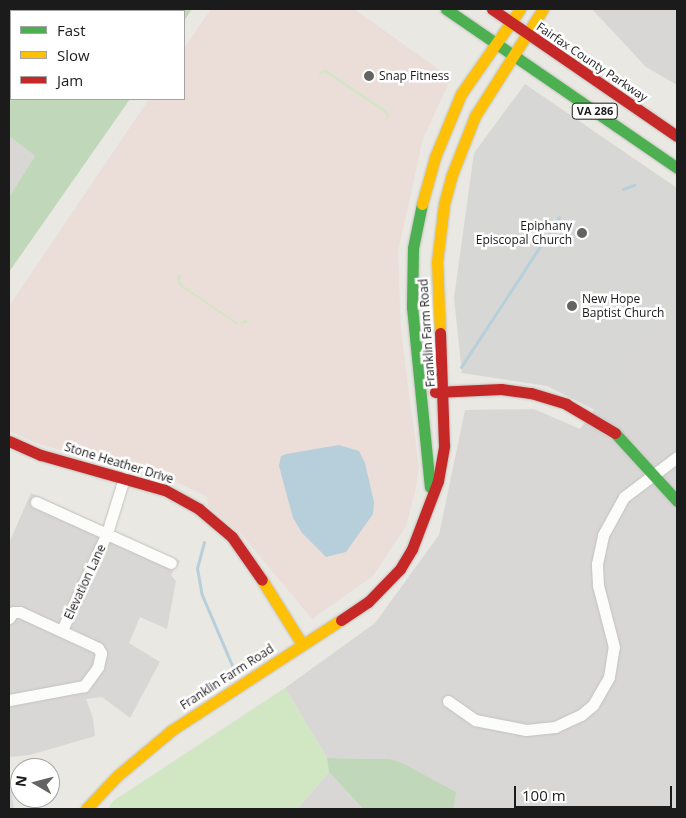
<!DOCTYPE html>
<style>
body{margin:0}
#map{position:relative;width:686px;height:818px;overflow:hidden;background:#e9e8e3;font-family:"Open Sans",sans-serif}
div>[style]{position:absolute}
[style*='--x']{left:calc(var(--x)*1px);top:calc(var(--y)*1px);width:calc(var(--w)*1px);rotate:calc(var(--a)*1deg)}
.residential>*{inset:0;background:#d8d7d5}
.commercial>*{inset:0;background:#ebded9}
.religious>*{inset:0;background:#d7d7d5}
.grass>*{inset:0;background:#d1e6c3}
.forest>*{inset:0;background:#c0d7b9}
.water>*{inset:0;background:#b7cfdb}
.stream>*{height:3px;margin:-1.5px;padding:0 1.5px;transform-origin:1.5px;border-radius:1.5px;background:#b7cfdb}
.roads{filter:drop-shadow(0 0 1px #c2c2bf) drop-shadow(0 0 1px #c2c2bf)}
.street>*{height:11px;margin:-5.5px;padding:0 5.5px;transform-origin:5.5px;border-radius:5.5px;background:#fcfcfb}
.fast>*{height:11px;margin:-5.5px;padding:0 5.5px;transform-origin:5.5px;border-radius:5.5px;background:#4caf50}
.slow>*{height:11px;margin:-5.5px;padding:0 5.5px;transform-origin:5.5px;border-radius:5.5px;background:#ffc107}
.jam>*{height:11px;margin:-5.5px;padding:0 5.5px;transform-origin:5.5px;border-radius:5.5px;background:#c62828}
.dots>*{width:14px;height:14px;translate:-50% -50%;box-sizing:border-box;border:2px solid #fff;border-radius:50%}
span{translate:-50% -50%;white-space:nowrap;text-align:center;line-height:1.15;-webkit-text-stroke:5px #fff;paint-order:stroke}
.shield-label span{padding:1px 4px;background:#fff;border:1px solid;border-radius:4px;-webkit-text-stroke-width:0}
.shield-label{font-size:11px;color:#1b1b1b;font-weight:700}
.street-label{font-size:12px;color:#1b1b1b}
.poi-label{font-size:12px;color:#1b1b1b}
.left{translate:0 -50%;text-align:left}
.right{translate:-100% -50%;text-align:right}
.frame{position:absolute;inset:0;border:10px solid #1b1b1b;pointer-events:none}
.legend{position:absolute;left:10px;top:10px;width:175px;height:90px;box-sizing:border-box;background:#fff;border:1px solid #a4a4a4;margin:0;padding:6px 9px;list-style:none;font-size:15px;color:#1b1b1b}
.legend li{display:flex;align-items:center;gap:10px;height:25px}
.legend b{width:25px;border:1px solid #a4a4a4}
.north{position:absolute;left:10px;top:758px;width:50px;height:50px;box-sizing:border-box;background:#fff;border:1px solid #a4a4a4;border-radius:50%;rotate:278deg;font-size:14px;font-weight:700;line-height:20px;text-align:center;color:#1b1b1b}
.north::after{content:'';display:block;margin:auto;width:18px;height:22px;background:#636361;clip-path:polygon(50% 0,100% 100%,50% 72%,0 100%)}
.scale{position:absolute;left:514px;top:786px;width:158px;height:22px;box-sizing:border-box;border:2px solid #1b1b1b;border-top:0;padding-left:6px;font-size:15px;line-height:18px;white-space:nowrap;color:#1b1b1b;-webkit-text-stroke:4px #fff;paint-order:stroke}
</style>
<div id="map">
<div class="residential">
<i style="clip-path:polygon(9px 9px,139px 9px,11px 11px,9px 54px)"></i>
<i style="clip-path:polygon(592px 9px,677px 9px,677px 85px,646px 67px)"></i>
<i style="clip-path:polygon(9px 136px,35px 156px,9px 197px)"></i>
<i style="clip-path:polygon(677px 295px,677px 809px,454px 809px,456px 792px,390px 759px,327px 758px,285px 688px,375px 623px,439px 535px,465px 410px,534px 409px,580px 429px)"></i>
<i style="clip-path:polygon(31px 493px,180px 561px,171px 575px,176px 581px,167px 629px,140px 617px,129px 643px,160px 662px,130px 718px,102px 697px,86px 699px,93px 718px,95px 736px,30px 755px,9px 757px,9px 543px)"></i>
<i style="clip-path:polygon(329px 772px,363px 809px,297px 809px)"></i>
<i style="clip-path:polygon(9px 776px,14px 809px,9px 809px)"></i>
</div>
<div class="commercial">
<i style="clip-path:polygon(211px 9px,354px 9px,451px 78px,423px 139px,398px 252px,401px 331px,419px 468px,415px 492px,406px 526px,373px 576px,312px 619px,242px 535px,208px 506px,207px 497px,164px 476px,99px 461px,36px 443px,9px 431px,9px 306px,149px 99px,184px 99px,184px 48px)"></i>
</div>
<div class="religious">
<i style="clip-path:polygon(525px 84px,677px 188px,677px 295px,595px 410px,547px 386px,462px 373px,454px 298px,474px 153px)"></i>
</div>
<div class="grass">
<i style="clip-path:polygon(326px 70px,387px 111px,389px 116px,386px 121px,387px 114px,328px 74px,323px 72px,318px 77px,320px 72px)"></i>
<i style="clip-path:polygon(178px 275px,182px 275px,179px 281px,185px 287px,239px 324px,247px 319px,247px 323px,236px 324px,179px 285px,177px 280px)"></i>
<i style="clip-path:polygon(285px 688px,327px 758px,329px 772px,297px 809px,108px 809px,113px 801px)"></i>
</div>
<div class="forest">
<i style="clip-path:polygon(139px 9px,192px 9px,184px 21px,184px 11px,137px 11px)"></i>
<i style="clip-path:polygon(11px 53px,11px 99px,130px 99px,9px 272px,9px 197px,35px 156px,9px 136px)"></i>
<i style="clip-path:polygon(327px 758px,390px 759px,404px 764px,456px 792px,454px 809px,363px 809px,329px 772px)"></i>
</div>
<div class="water">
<i style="clip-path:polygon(339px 445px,359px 451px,365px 463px,374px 502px,373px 514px,346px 552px,326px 557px,302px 533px,293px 518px,279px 466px,281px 456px,286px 454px)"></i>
</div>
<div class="stream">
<i style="--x:623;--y:189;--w:12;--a:-20"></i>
<i style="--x:461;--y:367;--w:179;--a:-56.8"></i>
<i style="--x:204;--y:542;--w:27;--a:105"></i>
<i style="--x:197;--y:568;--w:27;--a:80"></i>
<i style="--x:202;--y:595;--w:82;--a:66.9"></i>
</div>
<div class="roads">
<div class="street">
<i style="--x:36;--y:502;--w:148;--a:24.3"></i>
<i style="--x:9;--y:618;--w:7;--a:-56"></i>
<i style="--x:13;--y:612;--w:7;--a:0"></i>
<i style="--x:20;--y:612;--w:86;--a:24.8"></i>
<i style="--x:98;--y:648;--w:6;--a:59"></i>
<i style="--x:101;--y:653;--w:14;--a:102"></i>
<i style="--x:98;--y:667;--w:24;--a:126"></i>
<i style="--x:84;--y:686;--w:76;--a:169.4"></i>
<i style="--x:62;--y:630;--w:107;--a:-65.1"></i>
<i style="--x:107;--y:533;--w:58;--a:-72.8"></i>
<i style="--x:448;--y:701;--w:33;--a:35"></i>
<i style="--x:475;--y:720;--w:52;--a:11.1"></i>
<i style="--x:526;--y:730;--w:29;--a:-6"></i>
<i style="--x:555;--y:727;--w:29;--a:-25"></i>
<i style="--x:581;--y:715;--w:16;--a:-40"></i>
<i style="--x:593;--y:705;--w:32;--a:-60"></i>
<i style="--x:609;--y:677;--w:30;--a:-81"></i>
<i style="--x:614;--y:647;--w:64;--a:-104.5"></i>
<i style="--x:598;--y:585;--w:21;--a:-93"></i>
<i style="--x:597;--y:564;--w:30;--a:-78"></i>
<i style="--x:603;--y:535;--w:43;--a:-61.1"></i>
<i style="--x:624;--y:497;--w:66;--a:-37"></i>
</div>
<div class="fast">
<i style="--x:446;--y:9;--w:280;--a:34.5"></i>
<i style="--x:422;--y:204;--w:45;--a:101.6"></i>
<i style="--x:413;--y:248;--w:59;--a:91"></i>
<i style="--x:412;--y:307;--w:181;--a:84.3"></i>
<i style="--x:615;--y:433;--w:92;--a:47.6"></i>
</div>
<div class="slow">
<i style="--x:422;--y:204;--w:49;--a:-74.5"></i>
<i style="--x:435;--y:157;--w:68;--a:-67.6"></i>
<i style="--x:461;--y:94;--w:103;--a:-55.2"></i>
<i style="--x:440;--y:333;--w:71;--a:-92.4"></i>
<i style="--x:437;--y:262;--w:58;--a:-83.1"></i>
<i style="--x:444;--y:204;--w:28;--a:-75"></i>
<i style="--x:451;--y:177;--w:66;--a:-68.5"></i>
<i style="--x:475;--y:116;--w:127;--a:-57.6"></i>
<i style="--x:262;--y:580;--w:75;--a:58"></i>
<i style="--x:86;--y:809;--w:45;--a:-46.8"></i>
<i style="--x:117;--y:776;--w:72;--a:-39.9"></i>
<i style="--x:172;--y:730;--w:202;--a:-33.1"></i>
</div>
<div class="jam">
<i style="--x:492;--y:9;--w:224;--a:34.5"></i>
<i style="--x:435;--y:392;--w:66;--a:-2.6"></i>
<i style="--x:501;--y:389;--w:30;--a:8"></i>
<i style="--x:531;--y:393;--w:37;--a:17"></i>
<i style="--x:566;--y:404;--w:57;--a:30.6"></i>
<i style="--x:9;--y:441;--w:35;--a:24"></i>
<i style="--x:41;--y:455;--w:129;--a:15.8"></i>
<i style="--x:165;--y:490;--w:39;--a:29"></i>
<i style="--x:199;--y:509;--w:43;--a:40.3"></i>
<i style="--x:232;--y:537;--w:52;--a:55.1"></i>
<i style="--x:341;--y:620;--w:32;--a:-34"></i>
<i style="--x:368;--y:602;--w:46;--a:-45.9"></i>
<i style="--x:400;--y:569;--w:23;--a:-59"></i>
<i style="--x:412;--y:549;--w:73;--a:-69.1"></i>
<i style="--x:438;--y:481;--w:36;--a:-80"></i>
<i style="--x:444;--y:446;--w:113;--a:-92"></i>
</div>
</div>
<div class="dots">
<i style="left:369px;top:76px;background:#636361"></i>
<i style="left:582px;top:233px;background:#636361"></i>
<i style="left:572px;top:306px;background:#636361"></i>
</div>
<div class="shield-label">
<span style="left:595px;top:111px">VA 286</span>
</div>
<div class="street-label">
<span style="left:592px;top:62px;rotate:34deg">Fairfax County Parkway</span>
<span style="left:427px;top:333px;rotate:-94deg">Franklin Farm Road</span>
<span style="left:119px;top:463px;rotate:17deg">Stone Heather Drive</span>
<span style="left:85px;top:582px;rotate:-65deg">Elevation Lane</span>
<span style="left:227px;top:677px;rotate:-33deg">Franklin Farm Road</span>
</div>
<div class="poi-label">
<span class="left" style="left:379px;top:76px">Snap Fitness</span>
<span class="right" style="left:572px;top:233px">Epiphany<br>Episcopal Church</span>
<span class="left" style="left:582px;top:306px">New Hope<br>Baptist Church</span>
</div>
<div class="frame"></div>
<ul class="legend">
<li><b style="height:6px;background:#4caf50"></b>Fast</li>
<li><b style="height:6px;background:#ffc107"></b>Slow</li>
<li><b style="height:6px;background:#c62828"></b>Jam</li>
</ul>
<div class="north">N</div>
<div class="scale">100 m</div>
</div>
